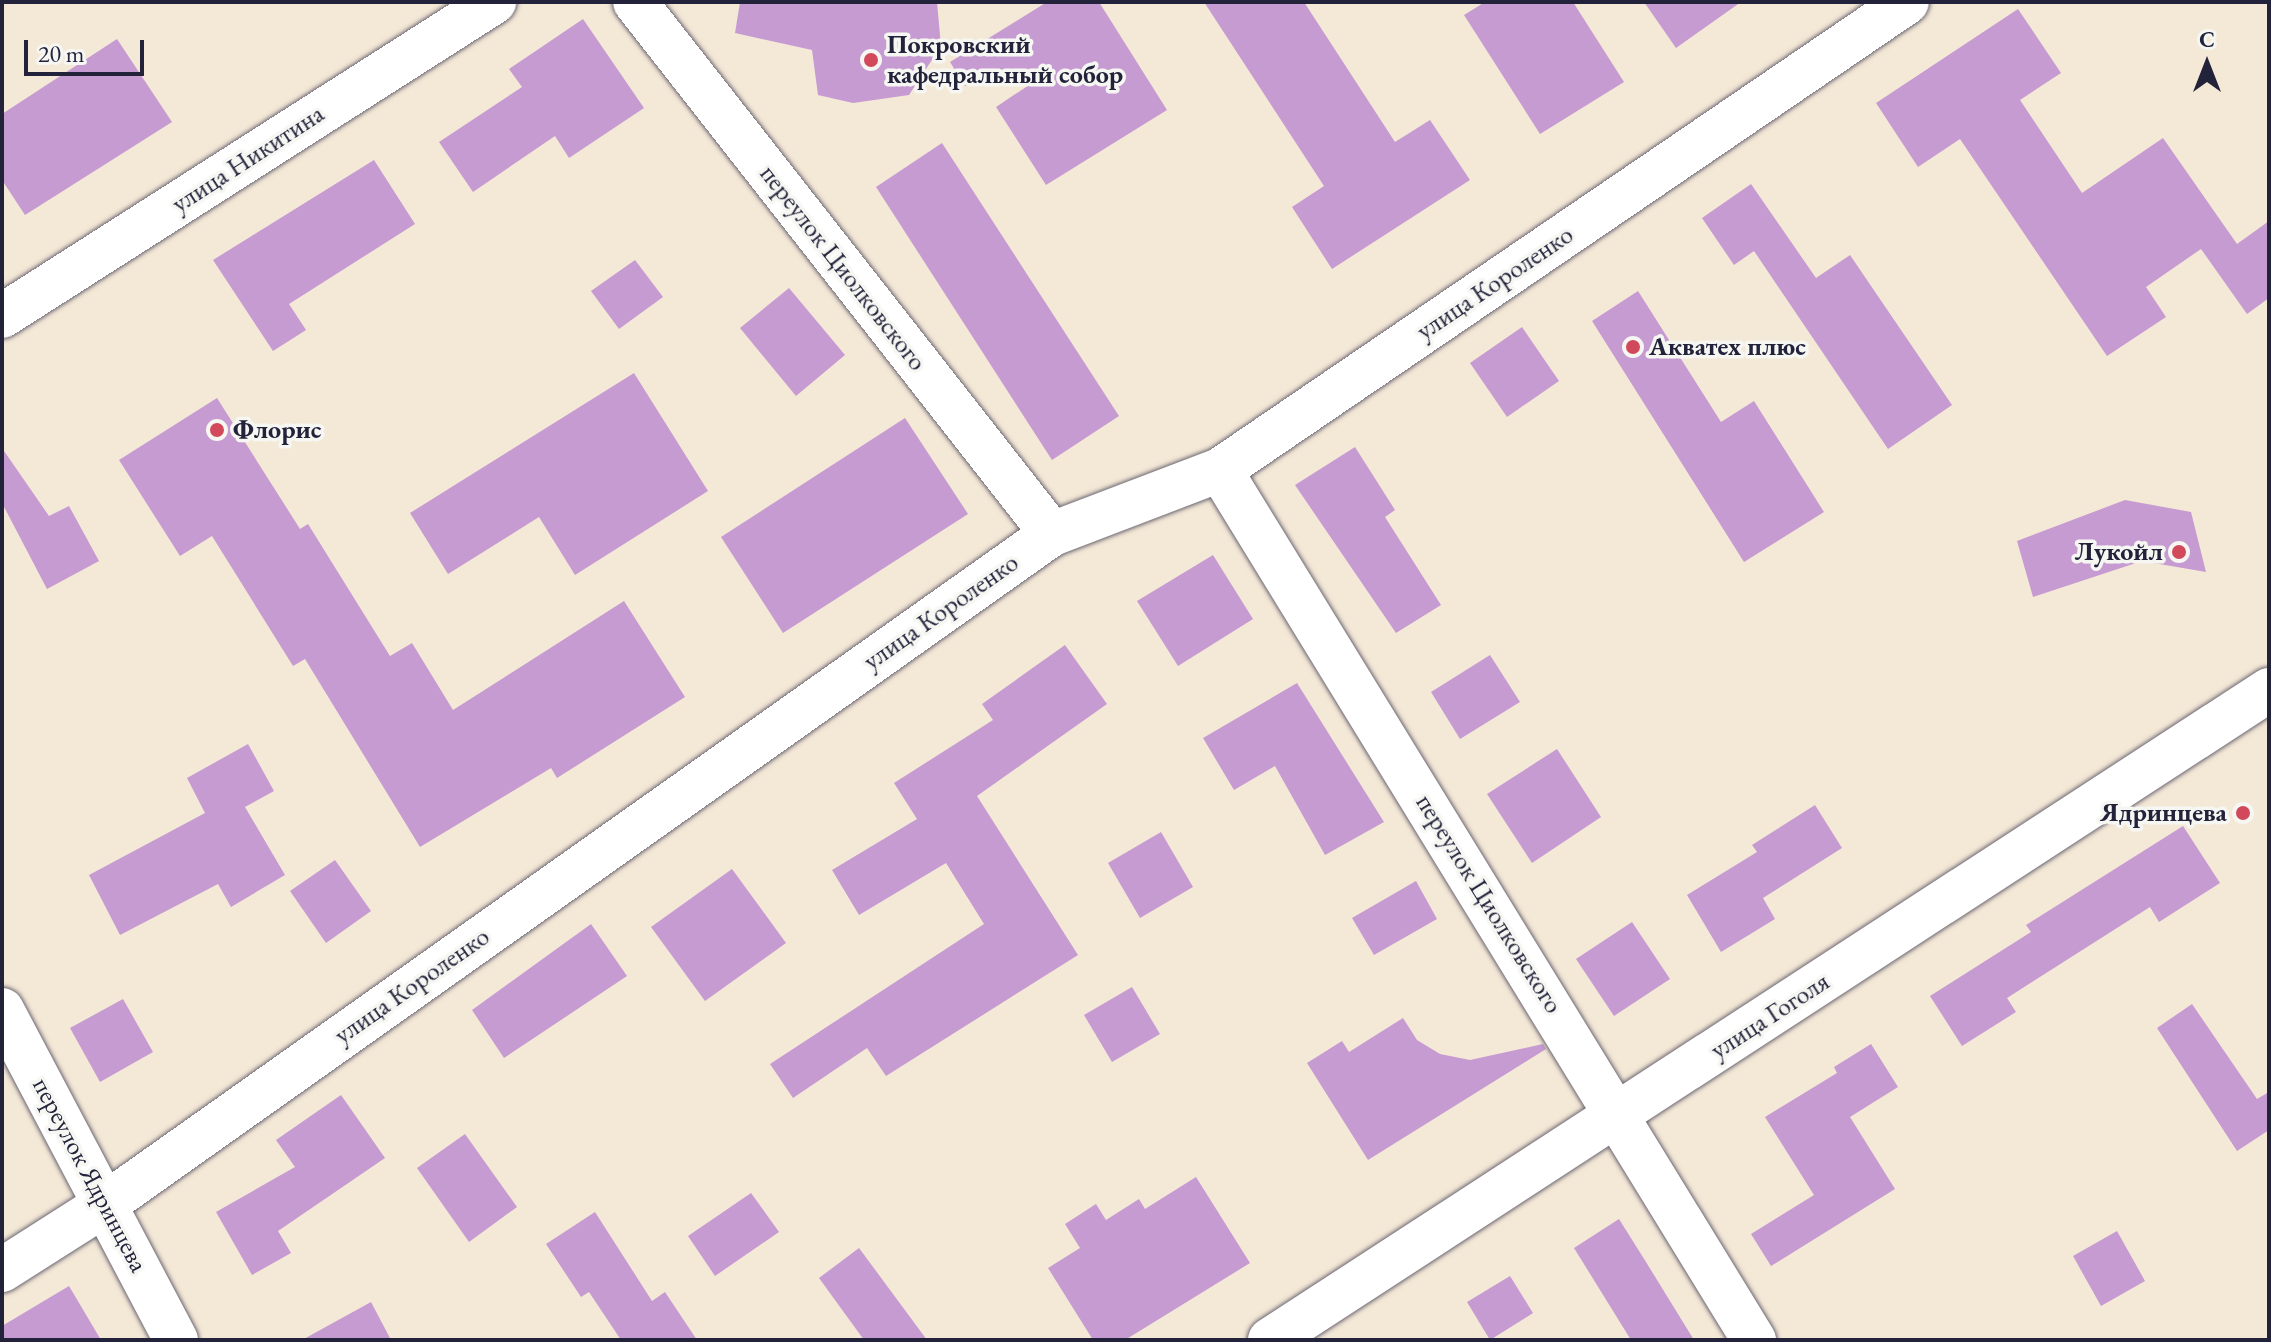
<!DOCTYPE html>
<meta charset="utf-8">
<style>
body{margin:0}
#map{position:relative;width:2271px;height:1342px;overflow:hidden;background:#f4e8d7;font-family:"EB Garamond",serif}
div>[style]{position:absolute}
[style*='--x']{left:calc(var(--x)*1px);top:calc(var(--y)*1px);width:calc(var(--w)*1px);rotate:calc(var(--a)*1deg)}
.building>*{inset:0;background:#c69bd2}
.roads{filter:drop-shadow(0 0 2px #6c6772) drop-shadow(0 0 2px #6c6772)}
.minor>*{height:44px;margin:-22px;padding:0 22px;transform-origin:22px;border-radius:22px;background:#fff}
.dots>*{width:22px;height:22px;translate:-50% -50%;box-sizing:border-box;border:4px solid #f6f6f2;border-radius:50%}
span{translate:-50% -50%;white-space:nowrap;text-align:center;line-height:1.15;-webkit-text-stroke:7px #f6f6f2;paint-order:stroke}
.poi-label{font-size:26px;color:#22223b;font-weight:700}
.left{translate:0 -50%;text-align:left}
.right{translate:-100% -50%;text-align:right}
.street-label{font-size:26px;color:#22223b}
.frame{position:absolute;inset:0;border:4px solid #22223b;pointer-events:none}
.north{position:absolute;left:2167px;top:24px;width:80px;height:80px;-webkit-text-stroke:6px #f6f6f2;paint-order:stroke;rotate:0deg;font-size:22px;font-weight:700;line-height:32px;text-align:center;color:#22223b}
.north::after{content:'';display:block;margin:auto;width:28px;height:36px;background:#22223b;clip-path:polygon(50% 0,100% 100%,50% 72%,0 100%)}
.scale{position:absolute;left:24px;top:40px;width:120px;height:36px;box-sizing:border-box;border:4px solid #22223b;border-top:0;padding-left:10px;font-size:24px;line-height:28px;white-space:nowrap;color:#22223b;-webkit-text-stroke:6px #f6f6f2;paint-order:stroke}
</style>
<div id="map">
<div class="building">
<i style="clip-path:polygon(740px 2px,937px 2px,941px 46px,909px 95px,853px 103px,818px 95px,812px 50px,735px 33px)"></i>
<i style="clip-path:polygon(1047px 2px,1099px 2px,1167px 110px,1046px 185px,996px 107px,1047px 73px,965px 86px,950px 62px)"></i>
<i style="clip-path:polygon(1204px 2px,1304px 2px,1395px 142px,1430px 120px,1470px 180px,1332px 269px,1292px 207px,1324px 186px)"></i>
<i style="clip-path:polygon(1485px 2px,1573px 2px,1624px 82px,1540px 134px,1464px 15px)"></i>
<i style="clip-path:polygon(1644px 2px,1741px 2px,1676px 48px)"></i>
<i style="clip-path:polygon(2018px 9px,2061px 73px,2020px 100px,2082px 193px,2163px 138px,2237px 244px,2269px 221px,2269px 298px,2247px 314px,2201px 249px,2146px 287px,2166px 317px,2107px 356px,1960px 139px,1918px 167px,1876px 103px)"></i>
<i style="clip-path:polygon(583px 19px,644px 108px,569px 158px,555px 136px,473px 192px,439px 142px,522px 87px,509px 69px)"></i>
<i style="clip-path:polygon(117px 39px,172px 122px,25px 215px,2px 180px,2px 114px)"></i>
<i style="clip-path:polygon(942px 143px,1119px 416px,1052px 460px,876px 187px)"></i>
<i style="clip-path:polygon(374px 160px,415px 224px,289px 304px,306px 330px,273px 351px,213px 260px)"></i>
<i style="clip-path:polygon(1751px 184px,1816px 278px,1850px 255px,1952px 405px,1888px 449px,1754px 251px,1734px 265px,1702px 218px)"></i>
<i style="clip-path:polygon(635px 260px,663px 297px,619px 329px,591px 291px)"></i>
<i style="clip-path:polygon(789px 288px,845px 355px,796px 396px,740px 328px)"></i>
<i style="clip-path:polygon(1638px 291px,1721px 422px,1754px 401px,1824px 512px,1744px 562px,1592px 321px)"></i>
<i style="clip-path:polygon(1522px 327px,1559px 381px,1507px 417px,1470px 363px)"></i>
<i style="clip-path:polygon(634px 373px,708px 491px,575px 575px,539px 517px,448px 574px,410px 513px)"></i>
<i style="clip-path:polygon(217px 398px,300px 529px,308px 524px,390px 656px,412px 643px,453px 710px,624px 601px,685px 697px,557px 778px,551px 768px,420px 847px,305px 659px,293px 666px,212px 536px,180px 556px,119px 460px)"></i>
<i style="clip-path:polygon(905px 418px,968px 514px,783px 633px,721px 537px)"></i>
<i style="clip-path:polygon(1355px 447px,1395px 510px,1385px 517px,1441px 605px,1396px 633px,1295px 485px)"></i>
<i style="clip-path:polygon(2px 448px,49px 516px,69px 506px,99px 561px,47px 589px,2px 503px)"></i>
<i style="clip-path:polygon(2125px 500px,2191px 512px,2206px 572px,2142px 561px,2033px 597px,2017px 541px)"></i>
<i style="clip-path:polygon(1213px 555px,1253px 619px,1178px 666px,1137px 601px)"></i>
<i style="clip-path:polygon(1065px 645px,1107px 704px,977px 796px,1078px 955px,886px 1076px,867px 1048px,793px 1098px,770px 1064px,984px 924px,946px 863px,859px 915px,832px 870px,917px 819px,894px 783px,993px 720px,982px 704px)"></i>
<i style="clip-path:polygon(1490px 655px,1520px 702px,1460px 739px,1431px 692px)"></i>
<i style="clip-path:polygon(1297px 683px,1384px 822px,1325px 855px,1275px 766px,1234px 790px,1203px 738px)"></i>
<i style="clip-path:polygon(248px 744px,274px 791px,245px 807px,285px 875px,231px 907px,218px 884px,120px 935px,89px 875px,205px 813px,187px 778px)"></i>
<i style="clip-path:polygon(1557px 749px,1601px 817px,1532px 863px,1487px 794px)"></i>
<i style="clip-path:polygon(1815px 805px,1842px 848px,1763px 898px,1775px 919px,1721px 952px,1687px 895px,1757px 852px,1752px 845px)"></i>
<i style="clip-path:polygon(2183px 826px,2220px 883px,2159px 922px,2150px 907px,2007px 998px,2016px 1012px,1962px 1046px,1930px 996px,2031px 932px,2026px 925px)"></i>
<i style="clip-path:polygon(1161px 832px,1193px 887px,1140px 918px,1108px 863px)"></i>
<i style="clip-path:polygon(335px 860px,371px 911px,326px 943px,290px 891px)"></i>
<i style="clip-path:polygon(732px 869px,786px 943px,705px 1001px,651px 927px)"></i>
<i style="clip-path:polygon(1416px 881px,1437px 919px,1374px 955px,1352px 918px)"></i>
<i style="clip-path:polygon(1632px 922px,1670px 979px,1614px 1016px,1576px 959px)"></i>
<i style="clip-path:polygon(591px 924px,627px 976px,504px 1058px,472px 1010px)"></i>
<i style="clip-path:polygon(1132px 987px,1160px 1034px,1112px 1062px,1084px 1015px)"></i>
<i style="clip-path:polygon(123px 999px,153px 1052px,100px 1082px,70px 1028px)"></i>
<i style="clip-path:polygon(2192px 1004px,2257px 1099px,2269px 1092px,2269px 1130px,2237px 1151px,2157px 1028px)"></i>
<i style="clip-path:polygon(1403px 1018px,1417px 1040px,1440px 1054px,1470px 1060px,1543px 1044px,1546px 1049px,1368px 1160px,1307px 1063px,1342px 1041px,1349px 1052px)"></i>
<i style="clip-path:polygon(1871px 1044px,1898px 1087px,1850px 1117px,1895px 1189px,1771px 1266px,1751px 1234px,1814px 1195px,1765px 1117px,1837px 1073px,1834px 1067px)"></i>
<i style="clip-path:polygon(341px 1095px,385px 1158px,278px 1231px,291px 1253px,252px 1275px,216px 1212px,295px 1167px,276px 1140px)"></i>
<i style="clip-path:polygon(465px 1134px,517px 1207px,469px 1242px,417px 1168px)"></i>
<i style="clip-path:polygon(1196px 1177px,1250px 1263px,1125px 1340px,1093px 1340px,1048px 1268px,1080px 1248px,1065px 1224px,1096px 1204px,1106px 1220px,1139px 1199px,1145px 1209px)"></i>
<i style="clip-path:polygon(751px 1193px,779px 1232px,715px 1276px,688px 1236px)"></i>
<i style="clip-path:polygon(595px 1212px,652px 1301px,665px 1292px,697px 1340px,621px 1340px,589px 1292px,581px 1297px,546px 1244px)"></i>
<i style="clip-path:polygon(1619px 1219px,1646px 1262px,1694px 1340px,1631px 1340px,1574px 1248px)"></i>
<i style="clip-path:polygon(2117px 1231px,2145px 1281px,2101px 1306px,2073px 1256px)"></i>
<i style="clip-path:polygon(859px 1248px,927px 1340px,864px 1340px,819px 1278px)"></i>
<i style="clip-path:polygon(1510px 1276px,1533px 1313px,1490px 1340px,1467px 1302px)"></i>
<i style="clip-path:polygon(69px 1286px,101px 1340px,2px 1340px,2px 1326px)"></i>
<i style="clip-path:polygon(371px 1302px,391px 1340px,302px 1340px)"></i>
</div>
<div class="roads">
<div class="minor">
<i style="--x:635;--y:2;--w:676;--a:51.91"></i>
<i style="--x:2;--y:316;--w:584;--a:-32.55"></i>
<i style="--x:1220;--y:470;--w:1021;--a:58.46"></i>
<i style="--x:2;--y:1010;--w:373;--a:62.2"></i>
<i style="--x:2;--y:1270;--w:125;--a:-32.5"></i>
<i style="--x:107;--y:1203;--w:1158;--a:-35.3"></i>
<i style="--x:1052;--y:534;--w:180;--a:-20.9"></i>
<i style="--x:1220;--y:470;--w:831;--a:-34.26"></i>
<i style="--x:1270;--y:1340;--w:1192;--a:-33.05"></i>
</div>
</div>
<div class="dots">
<i style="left:871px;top:60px;background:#d1495b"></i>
<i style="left:1633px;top:347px;background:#d1495b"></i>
<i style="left:217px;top:430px;background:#d1495b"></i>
<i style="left:2179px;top:552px;background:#d1495b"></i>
<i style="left:2243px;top:813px;background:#d1495b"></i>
</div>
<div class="poi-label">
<span class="left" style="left:887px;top:60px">Покровский<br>кафедральный собор</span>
<span class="left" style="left:1649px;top:347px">Акватех плюс</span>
<span class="left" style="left:233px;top:430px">Флорис</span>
<span class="right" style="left:2163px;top:552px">Лукойл</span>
<span class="right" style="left:2227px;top:813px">Ядринцева</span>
</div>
<div class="street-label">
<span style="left:248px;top:159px;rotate:-33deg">улица Никитина</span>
<span style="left:843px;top:268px;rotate:52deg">переулок Циолковского</span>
<span style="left:1495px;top:283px;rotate:-34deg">улица Короленко</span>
<span style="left:941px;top:612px;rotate:-35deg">улица Короленко</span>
<span style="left:1489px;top:904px;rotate:58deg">переулок Циолковского</span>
<span style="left:412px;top:986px;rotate:-35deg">улица Короленко</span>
<span style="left:1770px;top:1016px;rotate:-33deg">улица Гоголя</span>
<span style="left:90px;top:1175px;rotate:62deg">переулок Ядринцева</span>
</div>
<div class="frame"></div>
<div class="north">С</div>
<div class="scale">20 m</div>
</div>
